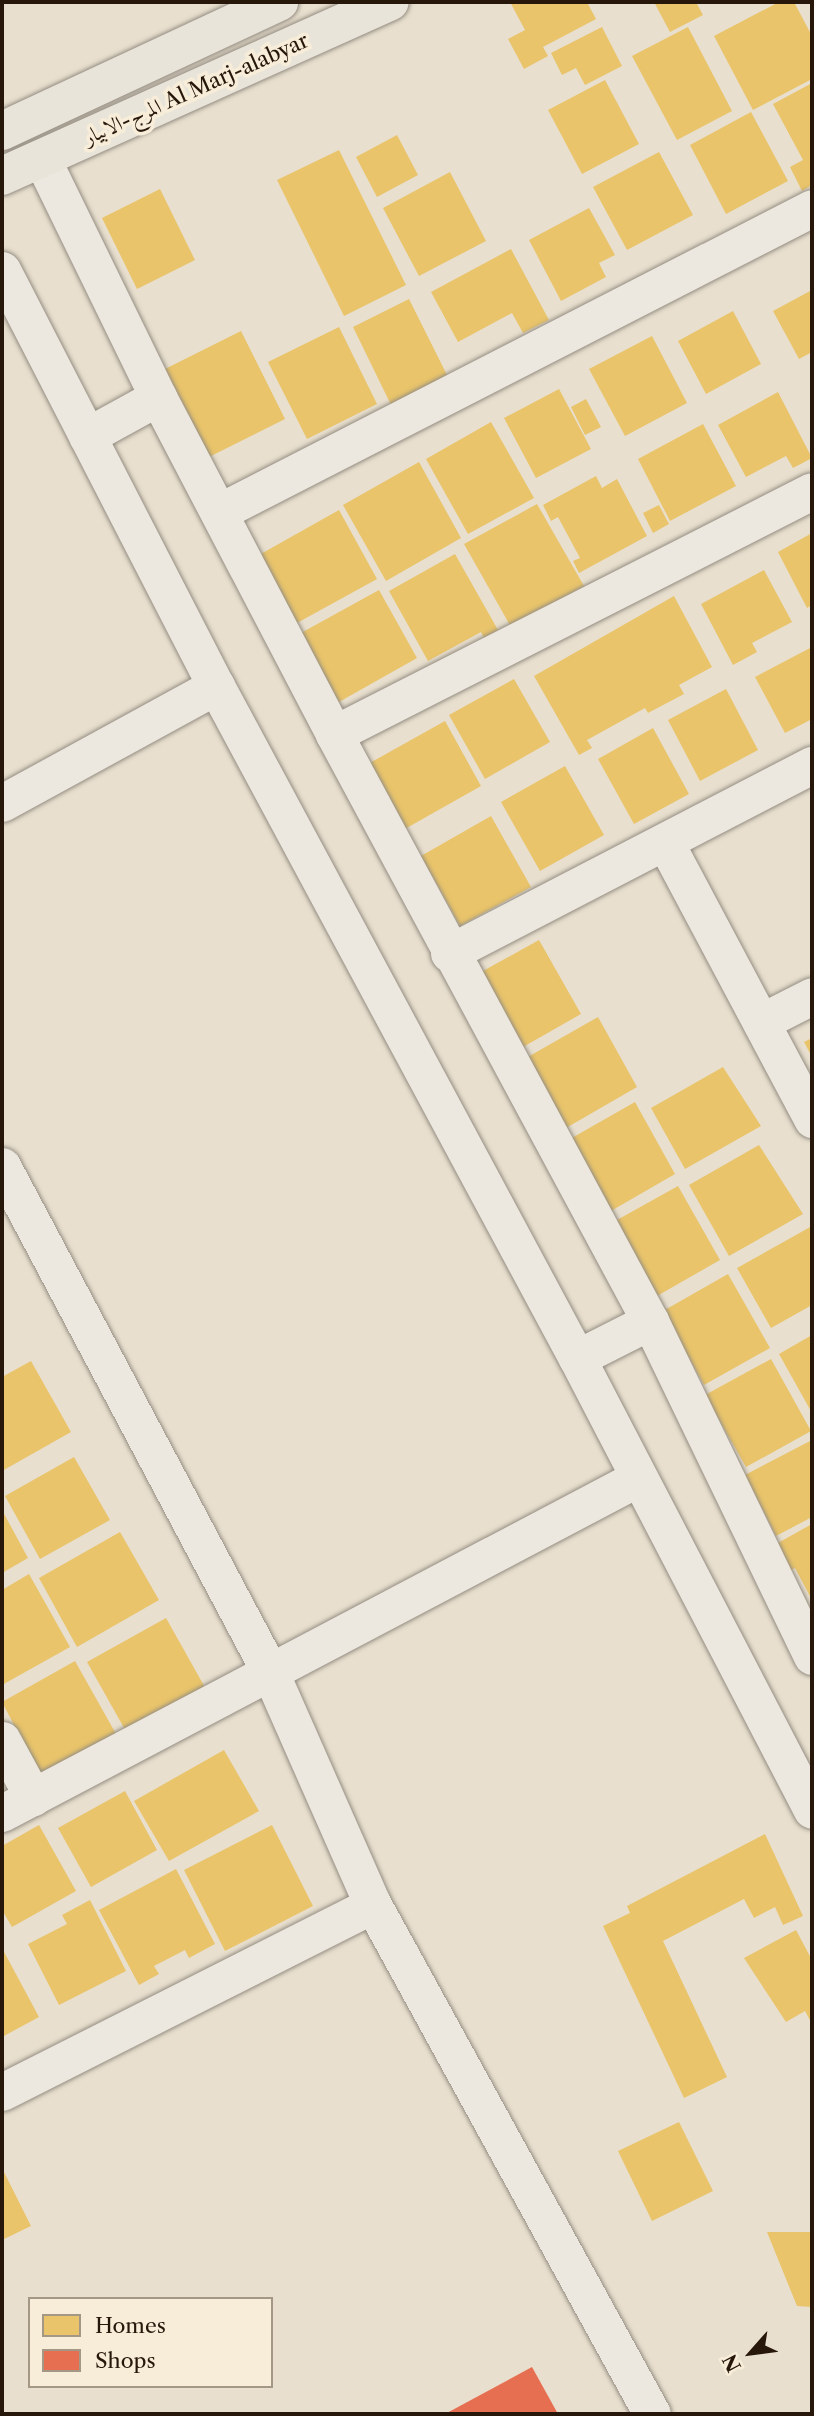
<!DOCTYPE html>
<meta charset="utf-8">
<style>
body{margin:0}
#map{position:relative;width:814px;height:2416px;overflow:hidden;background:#e8dfce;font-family:"Libre Caslon Text",Amiri,serif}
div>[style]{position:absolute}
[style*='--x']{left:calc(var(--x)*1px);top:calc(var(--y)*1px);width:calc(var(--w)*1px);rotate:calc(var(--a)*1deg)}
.homes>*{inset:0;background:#e9c46a}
.shops>*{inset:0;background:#e76f51}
.roads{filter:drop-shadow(0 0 2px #948d82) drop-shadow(0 0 2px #948d82)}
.minor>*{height:37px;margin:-18.5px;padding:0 18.5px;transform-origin:18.5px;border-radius:18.5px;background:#ece8df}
.primary>*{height:38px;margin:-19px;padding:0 19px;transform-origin:19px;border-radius:19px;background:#e9e4da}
span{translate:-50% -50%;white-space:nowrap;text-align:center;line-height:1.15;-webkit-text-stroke:7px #f7edd8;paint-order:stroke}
.street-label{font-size:21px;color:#27170b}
.frame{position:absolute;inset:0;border:4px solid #27170b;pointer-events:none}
.legend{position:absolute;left:28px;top:2297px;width:245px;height:91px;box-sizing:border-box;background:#f7edd8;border:2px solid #a49786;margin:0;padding:9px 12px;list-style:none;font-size:21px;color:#27170b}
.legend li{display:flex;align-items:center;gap:14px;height:35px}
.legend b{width:35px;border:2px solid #a49786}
.north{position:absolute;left:716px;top:2318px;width:70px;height:70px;-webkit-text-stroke:5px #f7edd8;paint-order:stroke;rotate:242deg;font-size:19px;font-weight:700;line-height:28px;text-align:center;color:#27170b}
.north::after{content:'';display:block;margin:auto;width:24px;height:32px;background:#27170b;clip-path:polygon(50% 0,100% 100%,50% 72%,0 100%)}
</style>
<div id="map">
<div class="homes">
<i style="clip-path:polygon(510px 2px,587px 2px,596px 19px,543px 47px,548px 56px,524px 69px,508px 39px,525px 30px)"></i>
<i style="clip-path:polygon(654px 2px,696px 2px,703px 15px,670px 32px)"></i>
<i style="clip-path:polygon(779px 2px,794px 2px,812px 36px,812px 79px,753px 110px,714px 36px)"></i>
<i style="clip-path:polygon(602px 27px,622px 66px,585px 85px,576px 68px,562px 75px,551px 53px)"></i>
<i style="clip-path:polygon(688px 27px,732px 111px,677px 140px,632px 56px)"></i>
<i style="clip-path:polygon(605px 80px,639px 144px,582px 174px,548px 110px)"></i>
<i style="clip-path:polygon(812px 83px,812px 185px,802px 191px,790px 167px,803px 160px,773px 104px)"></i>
<i style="clip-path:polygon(751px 112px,788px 181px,726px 214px,690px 145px)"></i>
<i style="clip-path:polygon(397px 135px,418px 175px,377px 197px,356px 157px)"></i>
<i style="clip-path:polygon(339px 150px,406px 285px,344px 316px,277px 180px)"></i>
<i style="clip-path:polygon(659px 152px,693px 215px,627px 250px,593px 187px)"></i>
<i style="clip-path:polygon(450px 172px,486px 241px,419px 276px,383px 208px)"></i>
<i style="clip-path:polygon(160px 189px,195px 260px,137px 289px,102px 218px)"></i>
<i style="clip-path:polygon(589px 208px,615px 255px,599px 263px,606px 277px,561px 301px,529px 240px)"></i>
<i style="clip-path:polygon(511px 249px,549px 320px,523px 333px,512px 313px,458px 342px,431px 292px)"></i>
<i style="clip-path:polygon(812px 290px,812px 352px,799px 359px,773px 311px)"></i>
<i style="clip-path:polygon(409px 299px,450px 381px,393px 409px,353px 327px)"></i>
<i style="clip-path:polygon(733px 311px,761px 364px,706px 394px,678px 341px)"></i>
<i style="clip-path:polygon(339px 327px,377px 404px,307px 439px,268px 362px)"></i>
<i style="clip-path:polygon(241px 331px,285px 419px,205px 459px,161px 371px)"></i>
<i style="clip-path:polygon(652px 336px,687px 403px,625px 436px,589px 369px)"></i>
<i style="clip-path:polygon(559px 389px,591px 449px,536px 478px,504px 418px)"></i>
<i style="clip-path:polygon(778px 392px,812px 458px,793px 468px,786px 456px,746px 477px,718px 425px)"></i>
<i style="clip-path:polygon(586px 399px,601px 427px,585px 435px,571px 407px)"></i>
<i style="clip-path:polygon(491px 422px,534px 498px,468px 534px,426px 459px)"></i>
<i style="clip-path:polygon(703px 424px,736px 486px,670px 521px,638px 459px)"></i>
<i style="clip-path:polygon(419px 462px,461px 538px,386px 581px,343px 505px)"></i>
<i style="clip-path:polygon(596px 476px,602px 488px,617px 479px,647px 536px,579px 573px,573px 561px,580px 558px,558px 517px,551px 521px,543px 505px)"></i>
<i style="clip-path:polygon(537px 504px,584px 586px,511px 627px,464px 544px)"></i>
<i style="clip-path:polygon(659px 505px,669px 524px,653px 533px,643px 513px)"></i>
<i style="clip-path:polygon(339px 510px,377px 579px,297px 623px,259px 555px)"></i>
<i style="clip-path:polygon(812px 533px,812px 605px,807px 608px,778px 552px)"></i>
<i style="clip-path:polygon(455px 554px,498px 630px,484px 638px,481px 632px,428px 661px,389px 591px)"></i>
<i style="clip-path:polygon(764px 570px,792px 622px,752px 643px,757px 652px,733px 665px,701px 604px)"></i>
<i style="clip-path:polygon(379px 590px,417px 658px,339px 702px,301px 633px)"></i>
<i style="clip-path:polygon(674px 596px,712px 667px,679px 685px,684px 694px,648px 713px,645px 708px,587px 740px,592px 748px,579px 755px,534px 676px)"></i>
<i style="clip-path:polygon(812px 647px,812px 719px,785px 733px,755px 677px)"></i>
<i style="clip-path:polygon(514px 679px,550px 742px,485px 779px,449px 715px)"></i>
<i style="clip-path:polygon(726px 689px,758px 750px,700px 781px,668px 720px)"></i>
<i style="clip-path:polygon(445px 721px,481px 786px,396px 834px,359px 769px)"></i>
<i style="clip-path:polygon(653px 728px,689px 794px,634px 824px,598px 759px)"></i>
<i style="clip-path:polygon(565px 766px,604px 835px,540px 871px,501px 802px)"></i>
<i style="clip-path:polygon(491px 816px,531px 887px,460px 926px,421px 856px)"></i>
<i style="clip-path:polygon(539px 940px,581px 1014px,516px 1051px,474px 976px)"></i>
<i style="clip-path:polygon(598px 1017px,637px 1087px,559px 1132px,519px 1062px)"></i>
<i style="clip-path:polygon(812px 1038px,812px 1057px,804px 1042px)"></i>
<i style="clip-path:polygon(723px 1067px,761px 1126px,685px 1169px,651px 1108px)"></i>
<i style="clip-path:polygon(635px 1102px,675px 1174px,604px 1215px,563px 1143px)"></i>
<i style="clip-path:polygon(759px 1145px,803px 1214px,729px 1256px,689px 1185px)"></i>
<i style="clip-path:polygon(678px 1186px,720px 1260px,650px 1300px,608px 1225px)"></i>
<i style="clip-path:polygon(812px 1226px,812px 1305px,771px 1328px,737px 1268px)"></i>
<i style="clip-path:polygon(728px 1274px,770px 1348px,704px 1385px,663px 1311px)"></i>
<i style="clip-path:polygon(812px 1335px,812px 1413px,779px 1354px)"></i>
<i style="clip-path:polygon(771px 1359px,811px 1431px,746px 1467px,705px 1395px)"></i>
<i style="clip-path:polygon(31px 1361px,71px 1432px,2px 1471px,2px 1377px)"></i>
<i style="clip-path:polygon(812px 1440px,812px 1517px,776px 1536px,745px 1475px)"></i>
<i style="clip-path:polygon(74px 1457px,110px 1520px,40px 1559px,5px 1496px)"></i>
<i style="clip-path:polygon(2px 1510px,28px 1558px,2px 1573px)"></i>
<i style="clip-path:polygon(812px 1524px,812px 1600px,795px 1568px,781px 1575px,767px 1549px)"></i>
<i style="clip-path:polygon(120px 1532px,159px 1600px,77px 1647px,39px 1578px)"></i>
<i style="clip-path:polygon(29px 1574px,70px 1647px,2px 1685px,2px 1590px)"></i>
<i style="clip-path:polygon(166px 1618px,207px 1691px,128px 1735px,87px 1662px)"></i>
<i style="clip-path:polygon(75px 1661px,120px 1741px,45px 1784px,2px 1702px)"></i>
<i style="clip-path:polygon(224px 1750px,259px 1811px,169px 1861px,134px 1801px)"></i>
<i style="clip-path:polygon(125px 1791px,157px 1850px,91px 1887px,58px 1828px)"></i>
<i style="clip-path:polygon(39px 1825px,76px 1891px,12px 1927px,2px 1910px,2px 1846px)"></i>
<i style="clip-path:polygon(272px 1825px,313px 1906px,225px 1951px,184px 1870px)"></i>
<i style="clip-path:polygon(765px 1834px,803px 1916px,783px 1925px,775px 1907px,754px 1918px,744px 1899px,663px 1941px,727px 2077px,684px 2098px,603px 1926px,630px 1913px,627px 1906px)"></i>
<i style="clip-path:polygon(176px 1869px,215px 1944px,189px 1958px,185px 1950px,154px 1966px,159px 1974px,139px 1985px,99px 1910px)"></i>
<i style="clip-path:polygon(90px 1900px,126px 1971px,59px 2005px,28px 1944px,67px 1924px,62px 1915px)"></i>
<i style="clip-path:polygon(796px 1930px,812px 1960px,812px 2024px,805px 2011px,786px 2022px,744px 1958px)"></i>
<i style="clip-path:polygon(2px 1948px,39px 2017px,2px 2037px)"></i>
<i style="clip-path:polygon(679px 2122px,713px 2191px,652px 2221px,618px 2151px)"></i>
<i style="clip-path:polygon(2px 2168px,31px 2226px,2px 2240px)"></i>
<i style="clip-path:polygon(767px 2232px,812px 2232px,812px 2307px,797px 2306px)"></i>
</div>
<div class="shops">
<i style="clip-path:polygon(532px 2367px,558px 2414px,445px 2414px)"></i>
</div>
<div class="roads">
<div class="minor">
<i style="--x:42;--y:159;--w:265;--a:64"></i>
<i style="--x:158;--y:397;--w:380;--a:62.4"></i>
<i style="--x:334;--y:734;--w:667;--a:61.71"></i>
<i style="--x:650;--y:1321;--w:372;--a:64.2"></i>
<i style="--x:2;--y:270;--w:468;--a:62.8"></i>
<i style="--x:216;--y:686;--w:763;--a:61.76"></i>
<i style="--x:577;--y:1358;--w:509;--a:62.53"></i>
<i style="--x:87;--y:436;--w:81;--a:-28.8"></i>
<i style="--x:219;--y:512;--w:666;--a:-27.14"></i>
<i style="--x:334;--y:734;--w:536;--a:-26.95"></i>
<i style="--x:2;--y:803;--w:244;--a:-28.7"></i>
<i style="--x:665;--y:842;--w:314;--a:62"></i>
<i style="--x:449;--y:953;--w:409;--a:-27.4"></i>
<i style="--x:761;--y:1022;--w:57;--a:-27"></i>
<i style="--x:2;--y:1166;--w:573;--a:62.09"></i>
<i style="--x:270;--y:1672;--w:255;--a:66.2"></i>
<i style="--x:373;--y:1905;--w:580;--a:61.27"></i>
<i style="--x:577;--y:1358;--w:82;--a:-26.9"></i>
<i style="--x:2;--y:1740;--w:65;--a:61.5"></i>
<i style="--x:2;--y:1813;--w:719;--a:-27.78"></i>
<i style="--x:2;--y:2092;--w:415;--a:-26.8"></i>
</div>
<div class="primary">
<i style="--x:2;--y:131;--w:306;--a:-25"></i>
<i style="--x:2;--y:176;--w:425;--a:-24.2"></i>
</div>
</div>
<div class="street-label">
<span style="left:196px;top:89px;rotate:-24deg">المرج-الابيار Al Marj-alabyar</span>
</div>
<div class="frame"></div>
<ul class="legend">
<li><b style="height:19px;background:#e9c46a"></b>Homes</li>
<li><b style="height:19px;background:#e76f51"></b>Shops</li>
</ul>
<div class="north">N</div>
</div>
